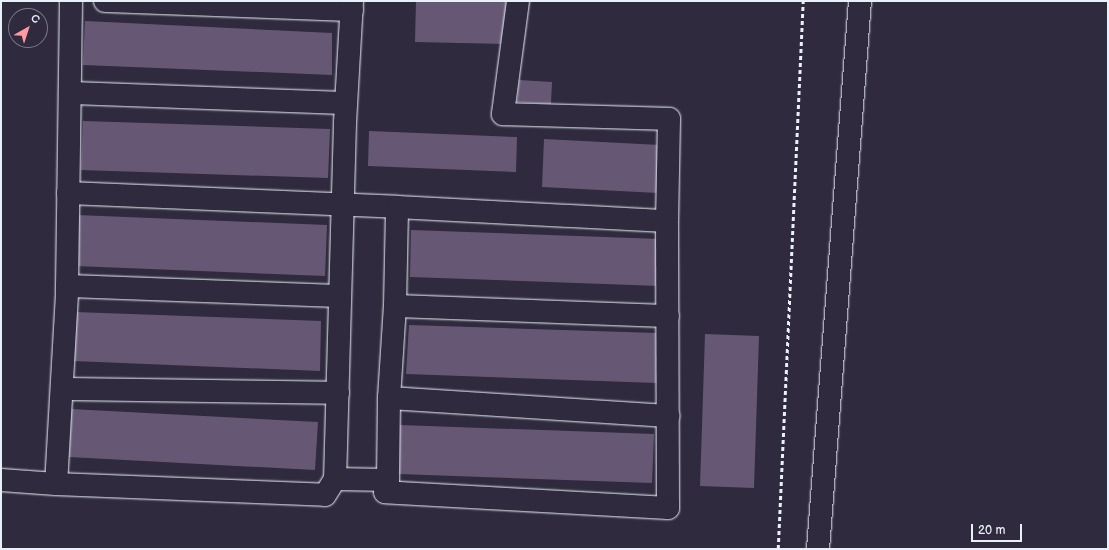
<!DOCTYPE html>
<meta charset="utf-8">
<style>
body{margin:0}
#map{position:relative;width:1109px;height:550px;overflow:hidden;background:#2f2a3d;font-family:"Balsamiq Sans",sans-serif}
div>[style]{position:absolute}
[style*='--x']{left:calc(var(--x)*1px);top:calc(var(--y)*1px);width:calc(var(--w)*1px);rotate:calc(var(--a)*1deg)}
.building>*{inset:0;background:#665874}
.path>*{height:2.5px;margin-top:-1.25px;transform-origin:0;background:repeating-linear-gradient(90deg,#e8f1f8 0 4px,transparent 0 7px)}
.roads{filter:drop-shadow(0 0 1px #e8f1f8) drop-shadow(0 0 1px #e8f1f8)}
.minor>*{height:22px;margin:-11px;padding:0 11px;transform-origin:11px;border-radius:11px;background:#2f2a3d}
span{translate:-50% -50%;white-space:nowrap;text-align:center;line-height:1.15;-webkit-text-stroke:3px #2f2a3d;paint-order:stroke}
.frame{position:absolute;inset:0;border:2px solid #e8f1f8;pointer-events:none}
.north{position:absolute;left:8px;top:8px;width:40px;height:40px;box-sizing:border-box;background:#2f2a3d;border:1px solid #797a88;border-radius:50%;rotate:39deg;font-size:11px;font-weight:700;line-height:16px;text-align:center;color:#e8f1f8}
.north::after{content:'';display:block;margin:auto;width:14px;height:18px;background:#ff9aa2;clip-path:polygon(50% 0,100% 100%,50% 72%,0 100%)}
.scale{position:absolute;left:971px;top:524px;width:51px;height:18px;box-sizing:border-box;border:2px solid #e8f1f8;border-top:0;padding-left:5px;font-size:12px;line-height:14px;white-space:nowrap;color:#e8f1f8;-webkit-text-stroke:3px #2f2a3d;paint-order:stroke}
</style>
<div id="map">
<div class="building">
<i style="clip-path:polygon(416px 1px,507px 1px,506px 44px,415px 42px)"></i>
<i style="clip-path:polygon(85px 21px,332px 33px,332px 75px,83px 65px)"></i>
<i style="clip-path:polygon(519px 80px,552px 82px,551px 104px,517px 102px)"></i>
<i style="clip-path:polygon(83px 121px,330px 129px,328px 178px,81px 170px)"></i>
<i style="clip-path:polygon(369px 131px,517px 137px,516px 172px,368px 166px)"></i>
<i style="clip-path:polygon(544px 139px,660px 145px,658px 193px,542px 187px)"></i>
<i style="clip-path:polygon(77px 215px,327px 225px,325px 276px,75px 266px)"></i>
<i style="clip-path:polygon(411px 230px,660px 239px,659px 286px,410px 277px)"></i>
<i style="clip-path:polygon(75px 312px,321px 321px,320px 371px,73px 361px)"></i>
<i style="clip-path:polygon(409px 325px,656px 333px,657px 383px,406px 374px)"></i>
<i style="clip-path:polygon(705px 334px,759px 336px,754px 488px,700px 486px)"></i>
<i style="clip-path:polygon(71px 409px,318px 422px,315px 470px,69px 457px)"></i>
<i style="clip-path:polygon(400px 425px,654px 434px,652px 483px,399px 474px)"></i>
</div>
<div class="path">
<i style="--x:778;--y:549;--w:549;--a:-87.39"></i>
</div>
<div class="roads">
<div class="minor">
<i style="--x:71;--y:1;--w:293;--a:90.8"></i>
<i style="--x:67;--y:294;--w:190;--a:93.3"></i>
<i style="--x:56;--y:484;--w:269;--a:2.3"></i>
<i style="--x:325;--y:495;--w:19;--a:-58"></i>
<i style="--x:105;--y:1;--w:247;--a:2.1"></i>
<i style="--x:352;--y:1;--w:122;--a:93.3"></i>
<i style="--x:345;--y:123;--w:356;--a:91.6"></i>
<i style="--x:335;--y:479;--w:53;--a:1.1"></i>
<i style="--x:518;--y:1;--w:114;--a:97.6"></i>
<i style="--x:503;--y:114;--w:166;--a:1.7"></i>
<i style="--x:669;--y:119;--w:102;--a:91.1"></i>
<i style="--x:70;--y:93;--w:276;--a:2.1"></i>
<i style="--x:68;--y:193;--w:329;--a:2.4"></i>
<i style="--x:397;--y:207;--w:270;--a:3"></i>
<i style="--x:667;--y:221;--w:287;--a:89.8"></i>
<i style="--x:668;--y:508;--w:283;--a:-176.8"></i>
<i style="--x:385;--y:492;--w:12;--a:-76"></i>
<i style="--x:388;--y:480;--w:82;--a:-89.3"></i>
<i style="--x:389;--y:398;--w:92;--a:-86.3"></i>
<i style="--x:395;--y:306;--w:99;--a:-88.8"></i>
<i style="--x:67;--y:286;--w:273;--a:2.1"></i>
<i style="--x:395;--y:306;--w:273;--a:2.1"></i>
<i style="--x:62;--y:389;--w:276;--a:0.8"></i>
<i style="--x:389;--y:398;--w:280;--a:3.7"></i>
<i style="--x:1;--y:480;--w:55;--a:4.2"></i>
<i style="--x:818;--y:549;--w:550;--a:-85.62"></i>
</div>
</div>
<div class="frame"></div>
<div class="north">С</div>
<div class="scale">20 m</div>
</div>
